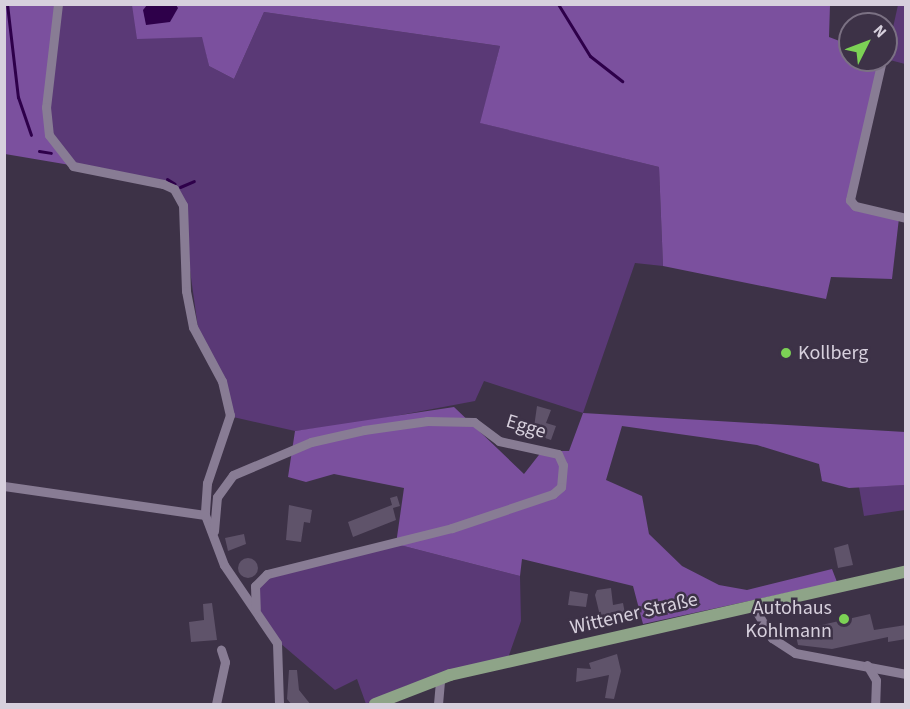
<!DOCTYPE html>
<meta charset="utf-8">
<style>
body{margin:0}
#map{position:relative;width:910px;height:709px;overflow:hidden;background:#3d3247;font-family:"Source Sans 3",sans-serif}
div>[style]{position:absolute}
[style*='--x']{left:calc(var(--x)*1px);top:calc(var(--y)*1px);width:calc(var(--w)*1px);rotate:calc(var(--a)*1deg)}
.green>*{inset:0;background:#5a3976}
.forest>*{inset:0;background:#7b509e}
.water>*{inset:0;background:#2e004a}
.stream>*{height:3px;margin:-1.5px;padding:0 1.5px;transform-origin:1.5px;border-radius:1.5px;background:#2e004a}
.building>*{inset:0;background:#5f536a}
.round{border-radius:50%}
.minor>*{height:9px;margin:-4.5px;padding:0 4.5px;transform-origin:4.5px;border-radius:4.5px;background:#887c94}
.major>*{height:12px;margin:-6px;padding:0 6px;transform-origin:6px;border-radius:6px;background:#8ea488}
.dots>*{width:16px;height:16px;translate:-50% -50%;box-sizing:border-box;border:3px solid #3d3247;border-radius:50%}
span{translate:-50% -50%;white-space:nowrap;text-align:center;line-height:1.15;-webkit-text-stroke:5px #3d3247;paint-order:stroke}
.poi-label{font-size:20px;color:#d7d0dd}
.left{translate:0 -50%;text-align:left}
.right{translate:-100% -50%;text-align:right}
.street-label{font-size:20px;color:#d7d0dd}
.frame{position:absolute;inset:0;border:6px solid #d7d0dd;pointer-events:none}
.north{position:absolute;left:838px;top:12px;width:60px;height:60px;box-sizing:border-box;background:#3d3247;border:2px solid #7b7183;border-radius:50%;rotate:48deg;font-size:16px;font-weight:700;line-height:24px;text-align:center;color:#d7d0dd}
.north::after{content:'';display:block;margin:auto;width:21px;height:27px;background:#7cd155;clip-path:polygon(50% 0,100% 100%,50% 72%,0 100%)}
</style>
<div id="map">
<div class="green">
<i style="clip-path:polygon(61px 5px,132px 5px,203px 37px,209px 66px,234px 79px,264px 12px,500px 46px,481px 123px,659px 167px,663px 266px,635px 263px,583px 413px,484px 381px,475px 401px,358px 423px,295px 431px,233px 417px,198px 328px,179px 191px,74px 163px,51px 134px,48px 108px)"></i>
<i style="clip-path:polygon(898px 5px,905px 5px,905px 64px,886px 59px)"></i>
<i style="clip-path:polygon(905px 485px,905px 510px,864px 516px,859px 487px)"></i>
<i style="clip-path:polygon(396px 544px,520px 576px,521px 621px,508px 658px,408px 685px,366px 704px,357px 679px,335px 690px,280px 643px,258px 607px,259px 585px,267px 578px)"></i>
</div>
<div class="forest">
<i style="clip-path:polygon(4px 5px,57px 5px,47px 136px,70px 165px,5px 154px)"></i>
<i style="clip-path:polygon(132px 5px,830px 5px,829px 37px,850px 45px,850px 60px,879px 60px,849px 200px,899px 218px,892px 279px,831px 277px,826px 299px,663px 266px,659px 167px,480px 123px,500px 46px,264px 12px,234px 79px,209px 66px,202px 37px,137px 39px)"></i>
<i style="clip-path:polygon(454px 407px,524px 474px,542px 451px,569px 451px,583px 413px,905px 432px,905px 485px,849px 488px,822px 481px,819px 464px,757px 445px,622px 426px,606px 480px,642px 496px,649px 534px,682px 566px,719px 585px,747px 590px,832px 569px,837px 582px,643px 624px,633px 586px,522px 559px,520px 576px,396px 544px,404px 488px,334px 474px,306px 482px,288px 477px,295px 431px)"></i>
</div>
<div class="water">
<i style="clip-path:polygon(147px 5px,176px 5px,178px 8px,170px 22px,146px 25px,143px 10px)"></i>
</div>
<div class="stream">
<i style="--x:7;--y:4;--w:94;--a:83.3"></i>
<i style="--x:18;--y:97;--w:40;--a:71.1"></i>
<i style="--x:558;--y:4;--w:61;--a:58.4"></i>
<i style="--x:590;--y:56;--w:41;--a:38"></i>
<i style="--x:39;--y:151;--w:12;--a:9"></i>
<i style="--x:167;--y:179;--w:9;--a:32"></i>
<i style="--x:180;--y:187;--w:15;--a:-23"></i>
</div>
<div class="building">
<i style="clip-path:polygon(537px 406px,551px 410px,546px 423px,556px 426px,551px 440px,533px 434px)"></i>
<i style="clip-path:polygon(397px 496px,400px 506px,393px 508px,396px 520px,353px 537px,348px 522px,392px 505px,390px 498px)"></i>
<i style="clip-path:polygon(289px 505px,312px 510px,310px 523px,304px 522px,301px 542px,286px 540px)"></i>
<i style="clip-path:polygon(244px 534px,246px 544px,228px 551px,225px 538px)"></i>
<i style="clip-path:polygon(848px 544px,853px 565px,838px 568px,834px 548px)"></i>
<i class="round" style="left:238px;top:558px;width:20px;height:20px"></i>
<i style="clip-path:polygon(611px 588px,613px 605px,623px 603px,626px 619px,602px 624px,595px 595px,597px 590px)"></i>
<i style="clip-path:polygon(570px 591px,588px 594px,586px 607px,568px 605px)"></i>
<i style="clip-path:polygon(212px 603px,217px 640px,191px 642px,189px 622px,204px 620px,203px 604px)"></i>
<i style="clip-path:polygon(870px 614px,874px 630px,906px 625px,906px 639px,888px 642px,888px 637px,832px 649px,798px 645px,795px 631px)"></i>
<i style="clip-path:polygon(617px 654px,621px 671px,614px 699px,605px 698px,609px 675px,576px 682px,577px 668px,591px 669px,589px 663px)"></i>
<i style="clip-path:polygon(289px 670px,297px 670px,299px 690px,311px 705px,292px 705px,287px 699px)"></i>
</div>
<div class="minor">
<i style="--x:58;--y:4;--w:104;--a:96.6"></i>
<i style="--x:46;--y:107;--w:28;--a:84"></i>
<i style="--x:49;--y:135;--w:39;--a:52"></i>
<i style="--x:73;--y:166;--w:92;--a:11.3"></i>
<i style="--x:163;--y:184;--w:12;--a:24"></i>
<i style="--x:174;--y:189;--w:18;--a:61"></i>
<i style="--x:183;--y:205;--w:86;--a:88"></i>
<i style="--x:186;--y:291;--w:37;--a:79"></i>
<i style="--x:193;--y:327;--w:61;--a:61.8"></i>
<i style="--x:222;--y:381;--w:35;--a:77"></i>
<i style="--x:230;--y:415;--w:72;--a:108.7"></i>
<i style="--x:207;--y:483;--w:32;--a:94"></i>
<i style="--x:205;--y:515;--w:53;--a:69.2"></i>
<i style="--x:224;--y:565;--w:94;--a:55.8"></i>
<i style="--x:277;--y:643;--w:61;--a:88.1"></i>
<i style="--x:882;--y:60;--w:144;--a:102.9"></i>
<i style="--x:850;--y:200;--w:8;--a:50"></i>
<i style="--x:855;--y:206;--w:52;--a:13.2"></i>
<i style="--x:4;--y:486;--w:203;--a:8.2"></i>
<i style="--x:214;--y:531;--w:34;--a:-85"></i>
<i style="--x:217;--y:497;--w:27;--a:-54"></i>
<i style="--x:233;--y:475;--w:85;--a:-22.9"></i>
<i style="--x:311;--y:442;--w:54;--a:-12.8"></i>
<i style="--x:364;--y:430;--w:64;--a:-8.1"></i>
<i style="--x:427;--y:421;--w:47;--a:1.2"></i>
<i style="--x:474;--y:422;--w:31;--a:37"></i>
<i style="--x:499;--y:441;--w:60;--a:12.4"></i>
<i style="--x:558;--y:454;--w:12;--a:66"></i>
<i style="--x:563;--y:465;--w:22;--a:95"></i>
<i style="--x:561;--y:487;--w:11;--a:139"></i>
<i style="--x:553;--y:494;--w:107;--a:161.4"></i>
<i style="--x:452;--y:528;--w:191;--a:166"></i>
<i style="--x:267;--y:574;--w:17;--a:135"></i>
<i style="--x:255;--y:586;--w:23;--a:88"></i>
<i style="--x:754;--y:607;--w:36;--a:60"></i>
<i style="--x:772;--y:638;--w:27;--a:33"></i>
<i style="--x:795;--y:653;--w:113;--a:10.7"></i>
<i style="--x:867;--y:665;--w:17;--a:59"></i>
<i style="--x:876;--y:680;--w:24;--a:92"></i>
<i style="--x:216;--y:704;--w:43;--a:-77.9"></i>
<i style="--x:225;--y:662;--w:13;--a:-108"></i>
<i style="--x:438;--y:704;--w:25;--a:-85"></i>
</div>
<div class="major">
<i style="--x:375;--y:704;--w:80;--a:-21.1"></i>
<i style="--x:450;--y:675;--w:468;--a:-12.8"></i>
</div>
<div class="dots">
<i style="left:786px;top:353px;background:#7cd155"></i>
<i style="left:844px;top:619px;background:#7cd155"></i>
</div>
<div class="poi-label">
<span class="left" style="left:798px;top:353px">Kollberg</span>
<span class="right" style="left:832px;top:620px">Autohaus<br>Kohlmann</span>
</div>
<div class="street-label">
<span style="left:526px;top:427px;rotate:17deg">Egge</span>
<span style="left:634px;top:614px;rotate:-13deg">Wittener Straße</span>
</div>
<div class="frame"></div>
<div class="north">N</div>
</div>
